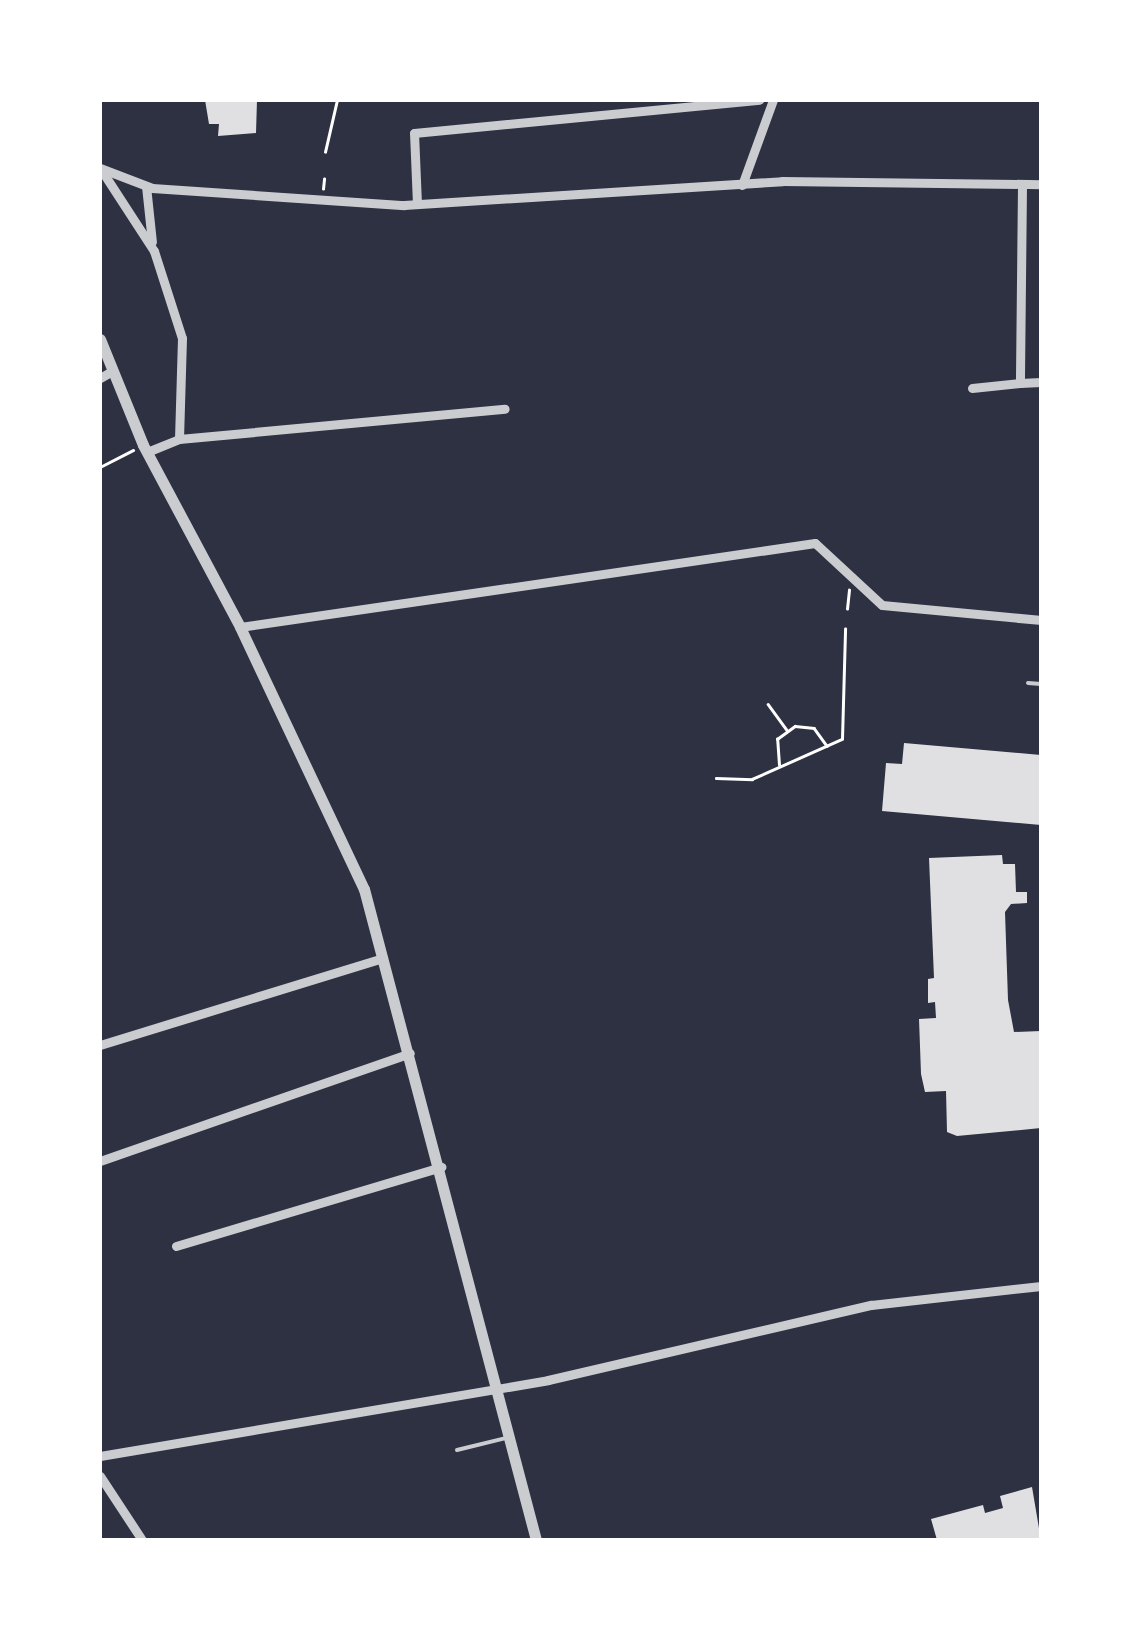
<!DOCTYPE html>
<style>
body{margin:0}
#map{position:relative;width:1141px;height:1640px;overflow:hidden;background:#2d3142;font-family:Overpass,sans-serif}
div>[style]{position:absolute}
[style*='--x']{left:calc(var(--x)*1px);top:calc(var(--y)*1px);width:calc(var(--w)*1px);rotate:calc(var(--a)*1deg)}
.building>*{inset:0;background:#e0e0e3}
.path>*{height:2.5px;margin:-1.25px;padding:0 1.25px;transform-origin:1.25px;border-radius:1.25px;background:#fff}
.service>*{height:4px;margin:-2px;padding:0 2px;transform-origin:2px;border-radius:2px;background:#caccd0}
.minor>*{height:9px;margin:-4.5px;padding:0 4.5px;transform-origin:4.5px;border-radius:4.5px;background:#caccd0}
.tertiary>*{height:11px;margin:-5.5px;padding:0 5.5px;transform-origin:5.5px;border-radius:5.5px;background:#caccd0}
span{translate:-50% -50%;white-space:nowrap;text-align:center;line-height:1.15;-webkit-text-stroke:8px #fff;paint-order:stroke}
.frame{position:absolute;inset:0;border:102px solid #fff;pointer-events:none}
</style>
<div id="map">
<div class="building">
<i style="clip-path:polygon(205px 100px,257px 100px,256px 133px,218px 136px,219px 124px,209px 124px)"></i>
<i style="clip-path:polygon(904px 743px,1041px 755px,1041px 825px,882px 811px,886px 763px,902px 764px)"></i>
<i style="clip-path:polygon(1002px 855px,1003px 864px,1015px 864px,1016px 892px,1027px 892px,1027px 903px,1011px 904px,1005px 912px,1008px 1000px,1014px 1032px,1041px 1031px,1041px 1128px,957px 1136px,947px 1132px,946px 1091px,925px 1092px,921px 1074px,919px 1019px,936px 1018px,935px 1002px,928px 1003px,928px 979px,934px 978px,929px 858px)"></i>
<i style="clip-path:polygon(1032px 1487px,1041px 1540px,937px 1540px,931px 1519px,983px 1505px,985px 1513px,1003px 1508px,1000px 1496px)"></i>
</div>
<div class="path">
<i style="--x:325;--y:152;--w:53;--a:-77"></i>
<i style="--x:323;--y:189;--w:10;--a:-84"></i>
<i style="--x:100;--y:467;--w:37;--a:-27"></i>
<i style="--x:847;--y:609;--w:19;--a:-84"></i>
<i style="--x:768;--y:704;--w:32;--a:54"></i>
<i style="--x:779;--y:765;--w:26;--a:-94"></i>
<i style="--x:777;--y:739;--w:22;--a:-36"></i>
<i style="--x:795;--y:726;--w:19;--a:6"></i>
<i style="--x:814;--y:728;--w:22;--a:54"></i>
<i style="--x:716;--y:778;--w:36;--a:2"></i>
<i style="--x:752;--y:779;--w:98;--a:-24"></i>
<i style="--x:842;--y:739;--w:110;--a:-88.4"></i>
</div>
<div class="service">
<i style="--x:1028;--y:683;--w:13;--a:4"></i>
<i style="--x:457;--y:1450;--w:50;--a:-13.8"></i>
</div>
<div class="minor">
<i style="--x:100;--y:168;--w:56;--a:21"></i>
<i style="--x:152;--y:188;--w:253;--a:3.9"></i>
<i style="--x:404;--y:205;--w:379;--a:-3.6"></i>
<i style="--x:782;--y:181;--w:259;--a:0.7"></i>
<i style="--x:102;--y:171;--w:95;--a:57"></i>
<i style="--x:154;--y:251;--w:91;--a:72.2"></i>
<i style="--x:182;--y:338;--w:101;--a:91.7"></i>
<i style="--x:742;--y:185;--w:90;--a:-70"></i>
<i style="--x:1022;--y:185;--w:198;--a:90.6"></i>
<i style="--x:1020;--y:383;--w:21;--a:-3"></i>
<i style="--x:146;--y:186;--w:56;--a:83.9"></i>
<i style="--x:417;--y:204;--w:71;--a:-92.4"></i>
<i style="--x:414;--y:133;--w:347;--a:-5.5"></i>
<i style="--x:100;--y:378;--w:14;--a:-30"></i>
<i style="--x:972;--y:388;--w:48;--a:-5.9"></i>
<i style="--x:179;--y:439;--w:327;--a:-5.3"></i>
<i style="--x:147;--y:452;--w:35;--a:-22"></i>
<i style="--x:240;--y:627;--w:581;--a:-8.31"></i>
<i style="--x:815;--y:543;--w:91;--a:42.8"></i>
<i style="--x:882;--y:605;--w:160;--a:5.4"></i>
<i style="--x:100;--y:1045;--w:296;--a:-17.1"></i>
<i style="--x:100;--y:1161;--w:328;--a:-19.2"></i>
<i style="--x:176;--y:1246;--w:277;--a:-16.6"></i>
<i style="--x:100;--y:1456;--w:454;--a:-9.6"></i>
<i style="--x:548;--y:1380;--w:332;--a:-13.1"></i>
<i style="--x:871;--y:1305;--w:171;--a:-6.4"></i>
<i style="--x:100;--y:1476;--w:77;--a:56.7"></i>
</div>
<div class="tertiary">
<i style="--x:100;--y:339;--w:114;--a:67.9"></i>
<i style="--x:143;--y:445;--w:206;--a:61.9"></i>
<i style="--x:240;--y:627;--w:290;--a:64.7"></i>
<i style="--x:364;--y:889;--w:673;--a:75.2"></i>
</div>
<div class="frame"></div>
</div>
